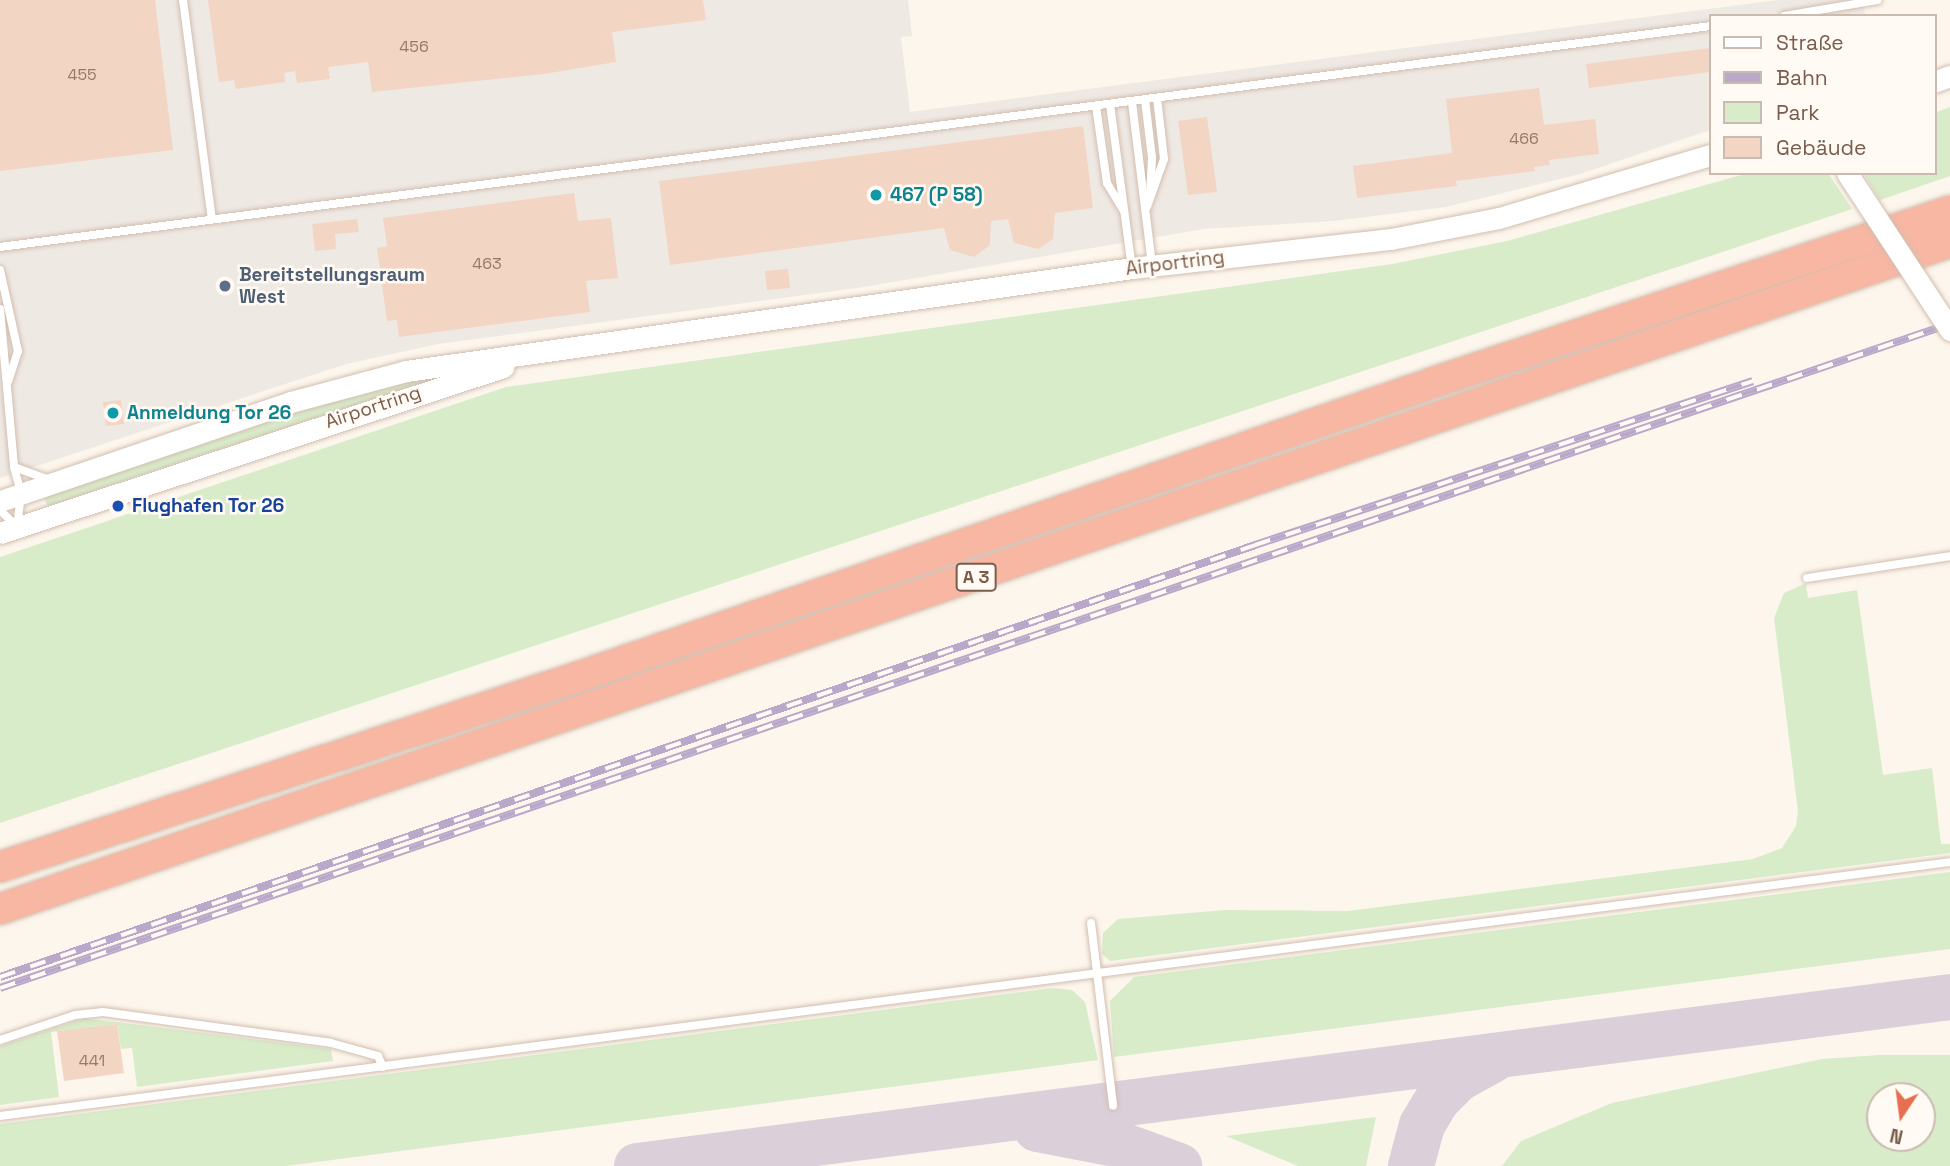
<!DOCTYPE html>
<meta charset="utf-8">
<style>
body{margin:0}
#map{position:relative;width:1950px;height:1166px;overflow:hidden;background:#fdf6ec;font-family:"Space Grotesk",sans-serif}
div>[style]{position:absolute}
[style*='--x']{left:calc(var(--x)*1px);top:calc(var(--y)*1px);width:calc(var(--w)*1px);rotate:calc(var(--a)*1deg)}
.industrial>*{inset:0;background:#efe9e4}
.green>*{inset:0;background:#d8ecc9}
.taxiway>*{height:46px;margin:-23px;padding:0 23px;transform-origin:23px;border-radius:23px;background:#dbcfda}
.building>*{inset:0;background:#f3d5c3}
.roads{filter:drop-shadow(0 0 2px #d1beb0) drop-shadow(0 0 2px #d1beb0)}
.service>*{height:8px;margin:-4px;padding:0 4px;transform-origin:4px;border-radius:4px;background:#fff}
.tertiary>*{height:21px;margin:-10.5px;padding:0 10.5px;transform-origin:10.5px;border-radius:10.5px;background:#fff}
.motorway>*{height:30px;margin:-15px;padding:0 15px;transform-origin:15px;border-radius:15px;background:#f7b7a3}
.rail>*{height:8px;margin-top:-4px;transform-origin:0;background:repeating-linear-gradient(90deg,#fffaf3 0 16px,#b9a8c9 0 32px);box-sizing:border-box;border-block:2px solid #b9a8c9}
.bridges{filter:drop-shadow(0 0 2px #d1beb0) drop-shadow(0 0 2px #d1beb0)}
.tertiary-bridge>*{height:21px;margin:-10.5px;padding:0 10.5px;transform-origin:10.5px;border-radius:10.5px;background:#fff}
.dots>*{width:19px;height:19px;translate:-50% -50%;box-sizing:border-box;border:4px solid #fffaf3;border-radius:50%}
span{translate:-50% -50%;white-space:nowrap;text-align:center;line-height:1.15;-webkit-text-stroke:5px #fffaf3;paint-order:stroke}
.number-label{font-size:16px;color:#987a6a}
.number-label span{-webkit-text-stroke-width:0}
.shield-label span{padding:2px 5px;background:#fffaf3;border:2px solid;border-radius:5px;-webkit-text-stroke-width:0}
.shield-label{font-size:18px;color:#7a5c4d;font-weight:700}
.culture-label{font-size:19px;color:#0d838f;font-weight:700}
.left{translate:0 -50%;text-align:left}
.street-label{font-size:19px;color:#7a5c4d}
.service-label{font-size:19px;color:#4e5e75;font-weight:700}
.transit-label{font-size:19px;color:#164399;font-weight:700}
.legend{position:absolute;left:1709px;top:14px;width:228px;height:161px;box-sizing:border-box;background:#fffaf3;border:2px solid #cabbb1;margin:0;padding:9px 12px;list-style:none;font-size:21px;color:#7a5c4d}
.legend li{display:flex;align-items:center;gap:14px;height:35px}
.legend b{width:35px;border:2px solid #cabbb1}
.north{position:absolute;left:1866px;top:1082px;width:70px;height:70px;box-sizing:border-box;background:#fffaf3;border:2px solid #cabbb1;border-radius:50%;rotate:193deg;font-size:19px;font-weight:700;line-height:28px;text-align:center;color:#7a5c4d}
.north::after{content:'';display:block;margin:auto;width:24px;height:32px;background:#e76f51;clip-path:polygon(50% 0,100% 100%,50% 72%,0 100%)}
</style>
<div id="map">
<div class="industrial">
<i style="clip-path:polygon(0 0,908px 0,912px 36px,901px 37px,910px 112px,1778px 0,1863px 0,1865px 16px,1710px 16px,1710px 130px,1580px 174px,1446px 207px,1334px 221px,1204px 229px,857px 288px,438px 344px,346px 364px,0 478px)"></i>
</div>
<div class="green">
<i style="clip-path:polygon(1950px 107px,1950px 176px,1880px 200px,1863px 173px,1934px 173px,1934px 113px)"></i>
<i style="clip-path:polygon(1748px 173px,1828px 173px,1852px 209px,0 823px,0 557px,506px 387px,1392px 264px,1507px 241px)"></i>
<i style="clip-path:polygon(449px 374px,48px 506px,43px 497px,368px 389px)"></i>
<i style="clip-path:polygon(1806px 583px,1808px 598px,1857px 590px,1883px 775px,1932px 768px,1941px 844px,1950px 844px,1950px 853px,1110px 961px,1102px 954px,1103px 933px,1118px 919px,1225px 910px,1348px 911px,1753px 859px,1782px 848px,1796px 826px,1798px 811px,1774px 618px,1784px 593px)"></i>
<i style="clip-path:polygon(1950px 872px,1950px 949px,1114px 1057px,1110px 1001px,1134px 977px)"></i>
<i style="clip-path:polygon(1053px 988px,1072px 990px,1085px 1002px,1098px 1060px,286px 1166px,0 1166px,0 1124px)"></i>
<i style="clip-path:polygon(84px 1018px,331px 1049px,333px 1061px,137px 1087px,132px 1048px,121px 1049px,117px 1024px,51px 1032px,59px 1097px,0 1105px,0 1046px)"></i>
<i style="clip-path:polygon(evenodd,1880px 1055px,1950px 1055px,1950px 1166px,1502px 1166px,1521px 1141px,1612px 1103px,1822px 1059px,1880px 1055px,1880px 1096px,1922px 1096px,1922px 1138px,1880px 1138px,1880px 1096px)"></i>
<i style="clip-path:polygon(1376px 1117px,1366px 1166px,1298px 1166px,1226px 1136px)"></i>
</div>
<div class="taxiway">
<i style="--x:1037;--y:1129;--w:86;--a:10.8"></i>
<i style="--x:1121;--y:1145;--w:62;--a:19.9"></i>
<i style="--x:637;--y:1166;--w:1324;--a:-7.33"></i>
<i style="--x:1411;--y:1166;--w:42;--a:-75"></i>
<i style="--x:1422;--y:1125;--w:29;--a:-59"></i>
<i style="--x:1437;--y:1100;--w:30;--a:-45"></i>
<i style="--x:1458;--y:1079;--w:39;--a:-29"></i>
</div>
<div class="building">
<i style="clip-path:polygon(0 0,155px 0,173px 150px,0 171px)"></i>
<i style="clip-path:polygon(208px 0,703px 0,706px 20px,612px 32px,616px 62px,544px 74px,372px 92px,368px 62px,328px 67px,330px 79px,297px 83px,295px 71px,284px 73px,285px 82px,236px 89px,234px 80px,219px 82px)"></i>
<i style="clip-path:polygon(1710px 48px,1710px 72px,1589px 88px,1586px 64px)"></i>
<i style="clip-path:polygon(1539px 88px,1544px 125px,1595px 119px,1599px 154px,1549px 160px,1550px 165px,1534px 167px,1535px 171px,1456px 181px,1457px 186px,1357px 198px,1353px 166px,1452px 153px,1446px 99px)"></i>
<i style="clip-path:polygon(1207px 117px,1217px 192px,1188px 195px,1178px 121px)"></i>
<i style="clip-path:polygon(1083px 126px,1093px 208px,1055px 213px,1053px 239px,1038px 249px,1014px 243px,1008px 219px,991px 221px,990px 245px,974px 257px,950px 250px,944px 228px,670px 265px,659px 181px)"></i>
<i style="clip-path:polygon(574px 193px,578px 221px,611px 218px,618px 278px,586px 281px,590px 312px,399px 337px,397px 320px,387px 321px,377px 248px,387px 246px,383px 218px)"></i>
<i style="clip-path:polygon(357px 219px,359px 232px,335px 234px,336px 249px,315px 251px,312px 224px)"></i>
<i style="clip-path:polygon(788px 269px,790px 288px,767px 290px,765px 271px)"></i>
<i style="clip-path:polygon(121px 400px,124px 424px,106px 426px,103px 402px)"></i>
<i style="clip-path:polygon(117px 1024px,124px 1073px,64px 1081px,57px 1031px)"></i>
</div>
<div class="roads">
<div class="service">
<i style="--x:183;--y:0;--w:221;--a:82.5"></i>
<i style="--x:1784;--y:16;--w:95;--a:-9.7"></i>
<i style="--x:1145;--y:100;--w:58;--a:83.1"></i>
<i style="--x:1152;--y:158;--w:36;--a:93"></i>
<i style="--x:1132;--y:102;--w:164;--a:83"></i>
<i style="--x:1110;--y:104;--w:165;--a:82.4"></i>
<i style="--x:1096;--y:106;--w:78;--a:81.9"></i>
<i style="--x:1107;--y:183;--w:33;--a:59"></i>
<i style="--x:1147;--y:207;--w:51;--a:-70.5"></i>
<i style="--x:1164;--y:159;--w:61;--a:-96.5"></i>
<i style="--x:0;--y:247;--w:1724;--a:-7.36"></i>
<i style="--x:0;--y:270;--w:83;--a:77.5"></i>
<i style="--x:18;--y:351;--w:32;--a:108"></i>
<i style="--x:0;--y:309;--w:159;--a:84.9"></i>
<i style="--x:14;--y:467;--w:28;--a:75"></i>
<i style="--x:21;--y:494;--w:31;--a:97"></i>
<i style="--x:14;--y:467;--w:35;--a:20"></i>
<i style="--x:0;--y:510;--w:21;--a:45"></i>
<i style="--x:1807;--y:578;--w:145;--a:-8.7"></i>
<i style="--x:1091;--y:923;--w:184;--a:83.1"></i>
<i style="--x:0;--y:1040;--w:79;--a:-18.4"></i>
<i style="--x:75;--y:1015;--w:28;--a:-6"></i>
<i style="--x:103;--y:1012;--w:230;--a:7.7"></i>
<i style="--x:331;--y:1043;--w:49;--a:15.5"></i>
<i style="--x:378;--y:1056;--w:12;--a:66"></i>
<i style="--x:0;--y:1116;--w:1966;--a:-7.42"></i>
</div>
<div class="tertiary">
<i style="--x:1934;--y:82;--w:17;--a:-21"></i>
<i style="--x:0;--y:501;--w:307;--a:-18.8"></i>
<i style="--x:291;--y:402;--w:119;--a:-15.1"></i>
<i style="--x:406;--y:371;--w:733;--a:-8.07"></i>
<i style="--x:1132;--y:268;--w:261;--a:-6.4"></i>
<i style="--x:1391;--y:239;--w:110;--a:-11"></i>
<i style="--x:1499;--y:218;--w:220;--a:-16.6"></i>
<i style="--x:0;--y:533;--w:530;--a:-18.26"></i>
</div>
<div class="motorway">
<i style="--x:0;--y:867;--w:608;--a:-18.2"></i>
<i style="--x:578;--y:677;--w:910;--a:-18.99"></i>
<i style="--x:1438;--y:381;--w:539;--a:-18.37"></i>
<i style="--x:0;--y:909;--w:2061;--a:-18.88"></i>
</div>
</div>
<div class="rail">
<i style="--x:0;--y:977;--w:1327;--a:-18.99"></i>
<i style="--x:1255;--y:545;--w:524;--a:-18.23"></i>
<i style="--x:0;--y:988;--w:2047;--a:-18.81"></i>
</div>
<div class="bridges">
<div class="tertiary-bridge">
<i style="--x:1847;--y:173;--w:188;--a:56.7"></i>
</div>
</div>
<div class="dots">
<i style="left:876px;top:195px;background:#0f9aa8"></i>
<i style="left:225px;top:286px;background:#5c6f8a"></i>
<i style="left:113px;top:413px;background:#0f9aa8"></i>
<i style="left:118px;top:506px;background:#1a4fb4"></i>
</div>
<div class="number-label">
<span style="left:414px;top:47px">456</span>
<span style="left:82px;top:75px">455</span>
<span style="left:1524px;top:139px">466</span>
<span style="left:487px;top:264px">463</span>
<span style="left:92px;top:1061px">441</span>
</div>
<div class="shield-label">
<span style="left:976px;top:577px">A 3</span>
</div>
<div class="culture-label">
<span class="left" style="left:890px;top:195px">467 (P 58)</span>
<span class="left" style="left:127px;top:413px">Anmeldung Tor 26</span>
</div>
<div class="street-label">
<span style="left:1175px;top:263px;rotate:-7deg">Airportring</span>
<span style="left:373px;top:407px;rotate:-18deg">Airportring</span>
</div>
<div class="service-label">
<span class="left" style="left:239px;top:286px">Bereitstellungsraum<br>West</span>
</div>
<div class="transit-label">
<span class="left" style="left:132px;top:506px">Flughafen Tor 26</span>
</div>
<ul class="legend">
<li><b style="height:9px;background:#fff"></b>Straße</li>
<li><b style="height:9px;background:#b9a8c9"></b>Bahn</li>
<li><b style="height:19px;background:#d8ecc9"></b>Park</li>
<li><b style="height:19px;background:#f3d5c3"></b>Gebäude</li>
</ul>
<div class="north">N</div>
</div>
